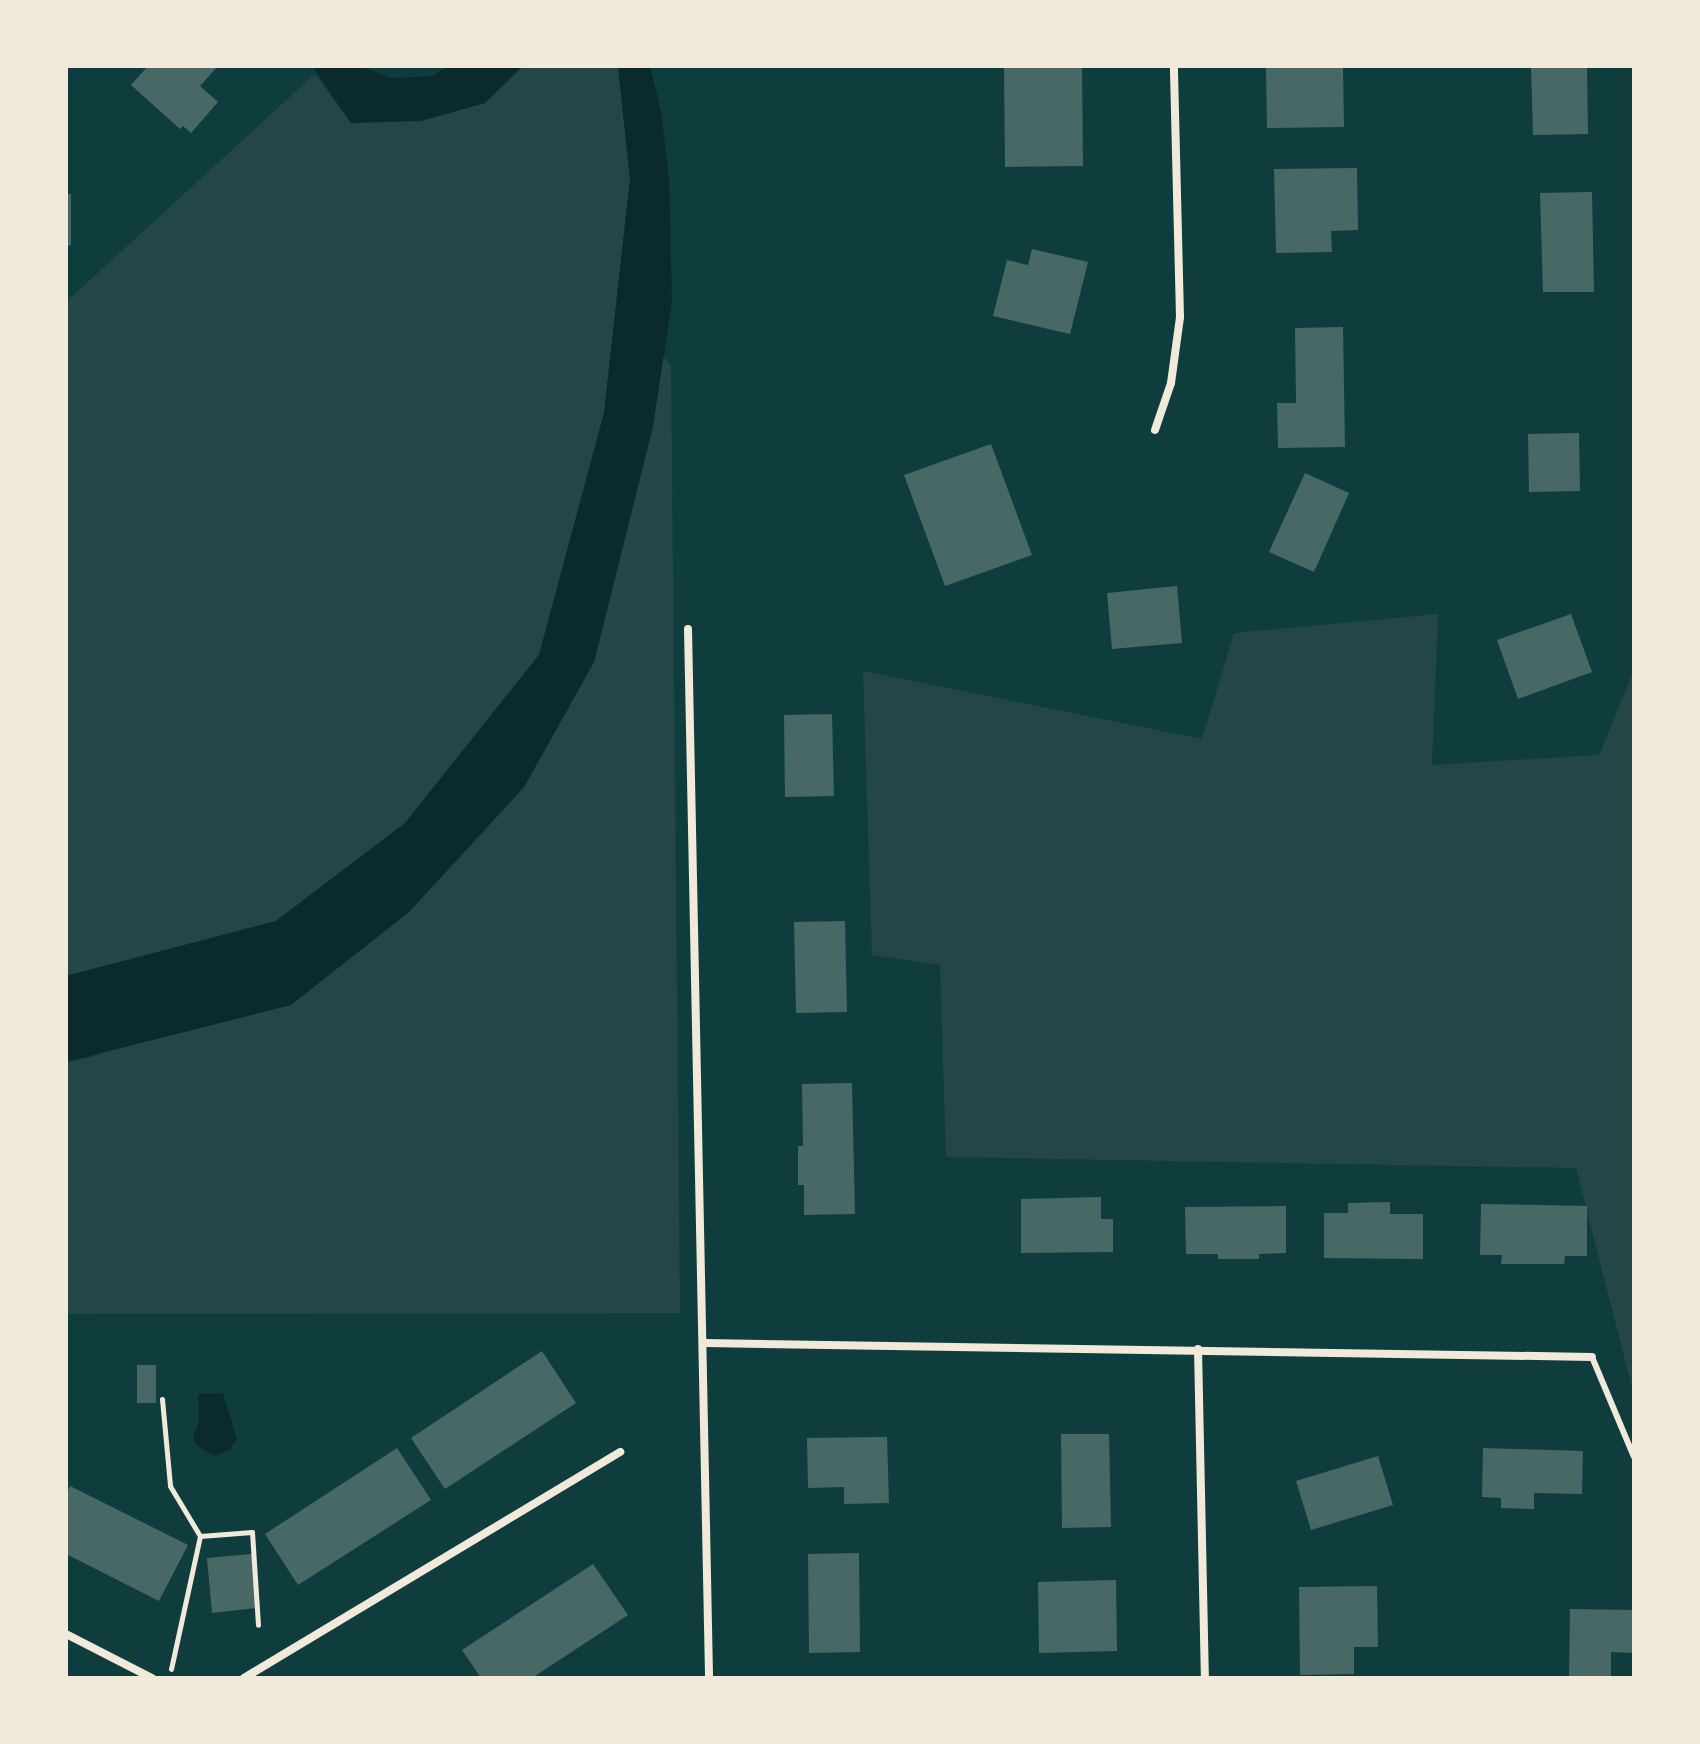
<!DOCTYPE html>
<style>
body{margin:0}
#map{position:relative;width:1700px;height:1744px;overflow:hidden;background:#0f3d3e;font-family:"Titillium Web",sans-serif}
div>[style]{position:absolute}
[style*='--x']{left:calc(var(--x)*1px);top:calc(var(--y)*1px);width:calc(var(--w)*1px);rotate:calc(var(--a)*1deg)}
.green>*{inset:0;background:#244646}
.water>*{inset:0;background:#0a2a2b}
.building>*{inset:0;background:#486865}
.path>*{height:5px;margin:-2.5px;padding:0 2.5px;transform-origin:2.5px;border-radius:2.5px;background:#f1e9da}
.service>*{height:6px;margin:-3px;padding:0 3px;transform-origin:3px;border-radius:3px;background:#f1e9da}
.minor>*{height:8px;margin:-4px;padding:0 4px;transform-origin:4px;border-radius:4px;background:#f1e9da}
span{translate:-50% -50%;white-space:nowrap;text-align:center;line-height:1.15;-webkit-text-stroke:8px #f1e9da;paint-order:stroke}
.frame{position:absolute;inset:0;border:68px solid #f1e9da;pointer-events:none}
</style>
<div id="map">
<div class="green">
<i style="clip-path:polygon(523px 66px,618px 66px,630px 179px,604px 413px,539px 655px,405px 823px,276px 921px,66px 976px,66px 302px,315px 74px,351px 123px,427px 119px,485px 103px)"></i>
<i style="clip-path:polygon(663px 356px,671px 365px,680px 1313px,66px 1314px,66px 1062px,92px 1057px,409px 912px,524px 787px,594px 662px,653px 426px)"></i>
<i style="clip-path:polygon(1438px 614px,1432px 765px,1599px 755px,1634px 670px,1634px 1396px,1576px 1168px,946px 1157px,940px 965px,872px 955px,863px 671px,1202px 739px,1234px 633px)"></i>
</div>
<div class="water">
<i style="clip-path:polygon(312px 66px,360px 66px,391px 78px,432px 76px,448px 66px,523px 66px,485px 103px,421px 121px,351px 123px)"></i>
<i style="clip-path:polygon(618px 66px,650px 66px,661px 111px,669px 178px,672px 301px,653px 426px,594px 662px,524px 787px,409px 912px,291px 1005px,66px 1062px,66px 976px,276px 921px,405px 823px,539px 655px,604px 413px,630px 179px)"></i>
<i style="clip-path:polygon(223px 1393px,237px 1439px,230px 1450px,214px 1456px,196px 1445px,193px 1436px,199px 1423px,198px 1394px)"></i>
</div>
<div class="building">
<i style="clip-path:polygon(148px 66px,218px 66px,200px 86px,218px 102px,191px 133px,183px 126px,180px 129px,131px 85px)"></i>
<i style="clip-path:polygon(1004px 66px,1082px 66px,1083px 166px,1005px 167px)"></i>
<i style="clip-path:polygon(1266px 66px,1343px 66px,1344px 127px,1267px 128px)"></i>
<i style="clip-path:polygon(1531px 66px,1587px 66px,1588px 134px,1533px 135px)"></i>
<i style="clip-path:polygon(1357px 168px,1358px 230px,1331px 231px,1332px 252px,1276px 253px,1274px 169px)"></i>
<i style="clip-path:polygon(1592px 192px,1594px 292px,1543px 292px,1540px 193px)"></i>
<i style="clip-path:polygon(66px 194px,71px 194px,71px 245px,66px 246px)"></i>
<i style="clip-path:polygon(1032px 249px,1088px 262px,1070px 334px,993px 316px,1007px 260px,1028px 265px)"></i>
<i style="clip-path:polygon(1343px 327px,1345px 447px,1278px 448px,1277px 403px,1296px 403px,1295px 328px)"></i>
<i style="clip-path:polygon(1579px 433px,1580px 491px,1529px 492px,1528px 434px)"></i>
<i style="clip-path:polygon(991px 444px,1032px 555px,945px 586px,904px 475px)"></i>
<i style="clip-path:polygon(1305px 473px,1349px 493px,1314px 572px,1269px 552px)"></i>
<i style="clip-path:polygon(1177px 586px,1182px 643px,1112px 649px,1107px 593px)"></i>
<i style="clip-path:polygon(1571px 614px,1592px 672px,1518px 699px,1497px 640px)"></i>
<i style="clip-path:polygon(832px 714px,834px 796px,785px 797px,784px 715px)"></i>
<i style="clip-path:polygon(845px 921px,847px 1012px,796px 1013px,794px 922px)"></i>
<i style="clip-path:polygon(852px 1083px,855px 1214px,804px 1215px,804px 1185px,798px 1185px,798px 1146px,803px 1146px,802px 1084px)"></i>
<i style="clip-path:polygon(1101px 1197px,1101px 1219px,1113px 1219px,1113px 1252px,1021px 1253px,1021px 1199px)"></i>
<i style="clip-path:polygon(1390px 1202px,1390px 1214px,1423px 1214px,1423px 1259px,1324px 1258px,1324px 1213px,1348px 1213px,1348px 1203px)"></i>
<i style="clip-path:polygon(1481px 1204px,1587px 1206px,1587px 1256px,1565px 1256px,1564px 1264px,1501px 1264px,1502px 1255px,1480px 1255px)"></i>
<i style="clip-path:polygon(1286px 1206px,1286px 1253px,1259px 1254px,1259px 1259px,1218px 1259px,1218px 1254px,1186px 1254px,1185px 1207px)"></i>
<i style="clip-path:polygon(542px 1351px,576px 1403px,445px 1489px,411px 1438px)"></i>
<i style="clip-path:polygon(137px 1365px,156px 1365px,156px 1403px,137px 1403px)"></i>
<i style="clip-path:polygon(1061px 1434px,1109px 1434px,1111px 1527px,1062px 1528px)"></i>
<i style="clip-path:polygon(887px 1437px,889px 1503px,844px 1504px,844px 1487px,808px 1488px,807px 1438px)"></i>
<i style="clip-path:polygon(397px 1448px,431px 1500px,298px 1585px,265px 1534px)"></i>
<i style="clip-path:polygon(1483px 1448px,1583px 1451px,1582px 1494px,1534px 1493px,1534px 1509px,1501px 1508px,1501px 1498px,1482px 1497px)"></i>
<i style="clip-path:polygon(1378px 1456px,1393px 1505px,1311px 1530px,1296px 1481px)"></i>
<i style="clip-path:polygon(70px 1486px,188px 1545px,159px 1601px,66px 1554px,66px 1494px)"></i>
<i style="clip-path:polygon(859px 1553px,860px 1652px,809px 1653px,808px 1554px)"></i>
<i style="clip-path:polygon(252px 1554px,256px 1608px,212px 1613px,207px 1558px)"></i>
<i style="clip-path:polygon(593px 1564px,628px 1615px,532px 1678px,481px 1678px,462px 1650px)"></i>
<i style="clip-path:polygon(1116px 1580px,1117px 1651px,1039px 1653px,1038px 1582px)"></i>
<i style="clip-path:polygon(1377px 1586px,1378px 1647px,1354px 1647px,1354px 1674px,1300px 1675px,1299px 1587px)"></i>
<i style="clip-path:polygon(1570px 1609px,1634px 1610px,1634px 1653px,1611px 1652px,1611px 1678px,1569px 1678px)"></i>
</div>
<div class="path">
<i style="--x:162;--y:1399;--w:87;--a:84.7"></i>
<i style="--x:170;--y:1486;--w:58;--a:59"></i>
<i style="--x:200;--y:1536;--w:136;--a:102.3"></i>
<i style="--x:200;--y:1536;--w:52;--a:-4.4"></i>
<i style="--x:252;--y:1532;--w:93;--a:86.3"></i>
</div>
<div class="service">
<i style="--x:1592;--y:1357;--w:108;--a:67.2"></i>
</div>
<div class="minor">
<i style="--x:1155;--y:430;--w:50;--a:-71.2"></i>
<i style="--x:1171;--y:383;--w:67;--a:-82.2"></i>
<i style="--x:1180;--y:317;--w:251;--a:-91.4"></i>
<i style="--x:688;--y:629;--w:1049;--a:88.85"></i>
<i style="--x:705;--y:1343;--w:887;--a:0.9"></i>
<i style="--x:1198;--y:1349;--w:329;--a:88.8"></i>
<i style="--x:66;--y:1634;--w:97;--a:27.1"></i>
<i style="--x:244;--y:1678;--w:439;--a:-31"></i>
</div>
<div class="frame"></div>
</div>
